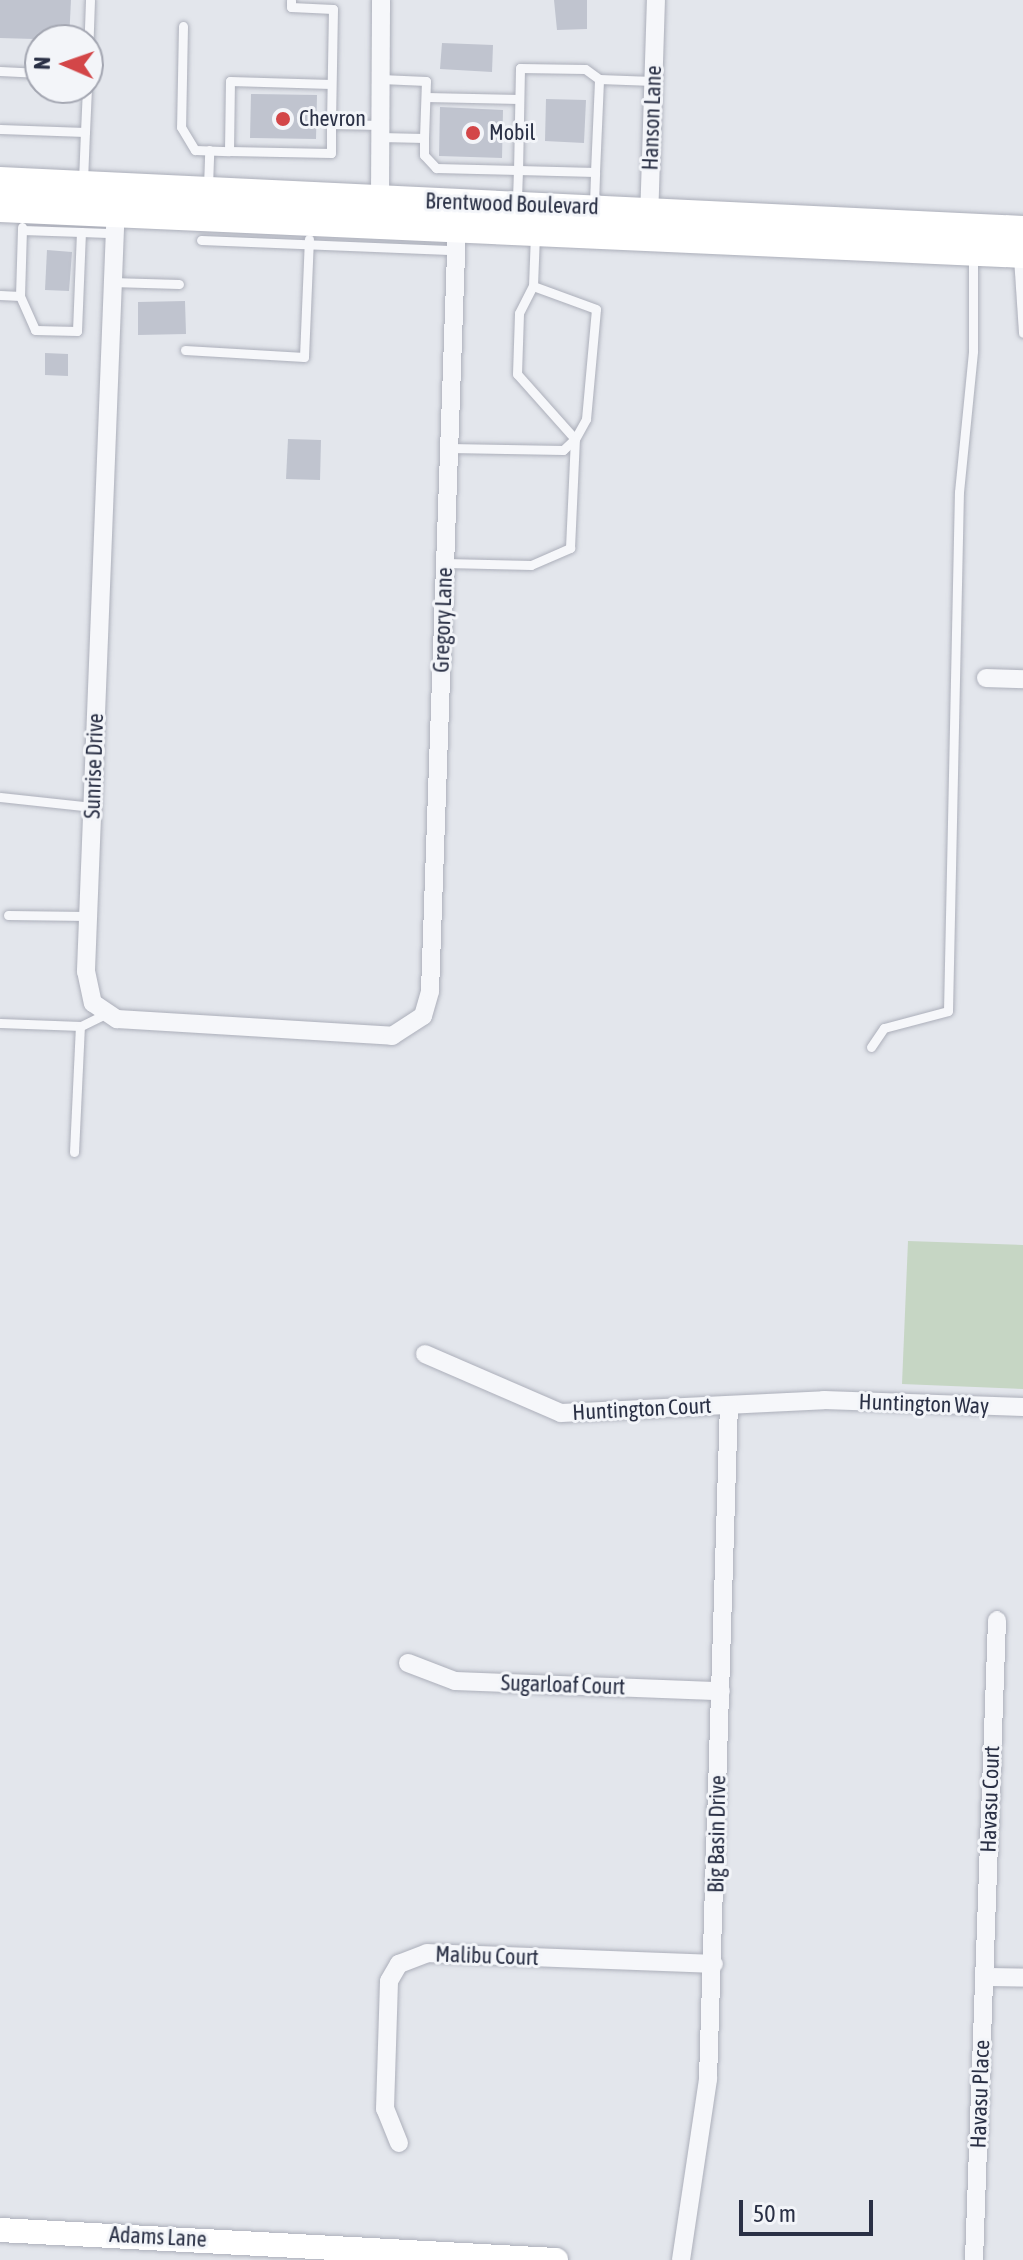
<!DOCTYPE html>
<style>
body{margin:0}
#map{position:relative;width:1023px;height:2260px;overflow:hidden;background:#e3e6ec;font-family:"Asap Condensed",sans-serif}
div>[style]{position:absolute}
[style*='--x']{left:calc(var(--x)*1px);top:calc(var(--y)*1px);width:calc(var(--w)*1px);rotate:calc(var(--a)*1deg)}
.green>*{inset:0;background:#c6d6c4}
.building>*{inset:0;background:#c0c4cf}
.roads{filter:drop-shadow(0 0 2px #acafba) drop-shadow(0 0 2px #acafba)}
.lane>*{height:9px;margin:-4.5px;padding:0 4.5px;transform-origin:4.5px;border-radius:4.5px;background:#f6f7fa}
.street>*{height:18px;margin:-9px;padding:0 9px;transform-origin:9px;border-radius:9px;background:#f6f7fa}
.secondary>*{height:24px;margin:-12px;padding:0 12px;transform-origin:12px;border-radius:12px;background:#fff}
.primary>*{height:28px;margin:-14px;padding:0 14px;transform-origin:14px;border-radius:14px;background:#fff}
.dots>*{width:22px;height:22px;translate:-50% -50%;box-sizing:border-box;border:4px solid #f3f5f9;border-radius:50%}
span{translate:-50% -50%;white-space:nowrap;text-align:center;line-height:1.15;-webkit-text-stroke:6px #f3f5f9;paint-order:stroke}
.street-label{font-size:22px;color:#2a3045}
.poi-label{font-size:22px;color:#2a3045}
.left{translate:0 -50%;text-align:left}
.north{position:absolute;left:24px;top:24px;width:80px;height:80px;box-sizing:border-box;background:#f3f5f9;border:2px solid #a3a6b1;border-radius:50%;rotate:272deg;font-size:22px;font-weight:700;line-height:32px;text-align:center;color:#2a3045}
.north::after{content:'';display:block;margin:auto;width:28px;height:36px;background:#d34648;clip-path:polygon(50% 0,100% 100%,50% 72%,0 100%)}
.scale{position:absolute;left:739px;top:2200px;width:134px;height:36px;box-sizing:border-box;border:4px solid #2a3045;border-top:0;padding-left:10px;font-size:24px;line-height:28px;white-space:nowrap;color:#2a3045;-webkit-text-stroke:6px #f3f5f9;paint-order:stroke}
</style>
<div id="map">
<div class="green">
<i style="clip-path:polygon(908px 1241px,1023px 1245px,1023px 1389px,902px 1384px)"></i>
</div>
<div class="building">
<i style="clip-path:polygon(0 0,71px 0,69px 40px,0 38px)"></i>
<i style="clip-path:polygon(554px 0,587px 0,587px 29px,557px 30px)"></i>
<i style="clip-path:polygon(442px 43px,493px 45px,492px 72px,440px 69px)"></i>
<i style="clip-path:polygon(251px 94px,317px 95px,316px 139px,250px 138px)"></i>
<i style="clip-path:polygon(546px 99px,586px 100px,584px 143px,545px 141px)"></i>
<i style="clip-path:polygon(440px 107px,503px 110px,502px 158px,439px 156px)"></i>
<i style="clip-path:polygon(47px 250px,72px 252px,69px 291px,45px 290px)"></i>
<i style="clip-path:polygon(185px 301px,186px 334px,138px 335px,138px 302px)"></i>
<i style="clip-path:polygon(45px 353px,68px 354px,68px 376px,45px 375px)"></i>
<i style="clip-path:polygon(288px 439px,321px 440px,320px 480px,286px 479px)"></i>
</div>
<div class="roads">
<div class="lane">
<i style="--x:291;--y:0;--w:7;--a:90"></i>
<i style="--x:291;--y:7;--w:42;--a:2.7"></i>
<i style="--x:333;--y:9;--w:115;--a:91"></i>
<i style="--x:331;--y:124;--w:49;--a:1.2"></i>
<i style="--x:183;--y:26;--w:101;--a:91.1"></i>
<i style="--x:181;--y:127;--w:27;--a:59"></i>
<i style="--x:195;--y:150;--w:34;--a:2"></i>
<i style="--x:88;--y:57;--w:57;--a:-88"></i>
<i style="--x:0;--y:71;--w:40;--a:2.9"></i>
<i style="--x:599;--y:79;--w:54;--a:2.1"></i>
<i style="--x:426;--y:97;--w:93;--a:1.2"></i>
<i style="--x:331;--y:124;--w:29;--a:90"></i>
<i style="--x:331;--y:153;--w:102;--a:-178.9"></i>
<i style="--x:229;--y:151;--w:70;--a:-89.2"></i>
<i style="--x:230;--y:81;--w:101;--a:1.7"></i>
<i style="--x:0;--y:129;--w:85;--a:2"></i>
<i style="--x:85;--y:132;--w:44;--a:-87.4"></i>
<i style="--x:380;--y:137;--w:44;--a:1.3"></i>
<i style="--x:424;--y:138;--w:57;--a:-88"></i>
<i style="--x:426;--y:81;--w:45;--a:-177.5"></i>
<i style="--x:424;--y:138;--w:17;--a:90"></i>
<i style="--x:424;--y:155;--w:18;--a:47"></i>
<i style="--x:436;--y:168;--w:82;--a:1.4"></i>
<i style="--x:518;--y:170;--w:77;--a:1.5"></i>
<i style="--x:595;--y:172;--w:93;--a:-87.5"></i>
<i style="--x:599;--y:79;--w:17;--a:-144"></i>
<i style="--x:585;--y:69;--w:65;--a:-179.1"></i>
<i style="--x:520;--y:68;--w:102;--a:91.1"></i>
<i style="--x:518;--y:170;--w:33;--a:92"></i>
<i style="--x:83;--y:181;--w:49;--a:-87.7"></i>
<i style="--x:208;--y:187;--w:37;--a:-88"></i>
<i style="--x:594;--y:204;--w:32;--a:-88"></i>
<i style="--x:81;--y:232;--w:33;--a:2"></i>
<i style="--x:201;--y:240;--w:254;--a:2.3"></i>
<i style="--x:1018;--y:257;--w:76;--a:86.2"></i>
<i style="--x:111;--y:282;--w:68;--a:1.7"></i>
<i style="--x:0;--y:295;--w:20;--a:3"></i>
<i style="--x:20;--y:296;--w:69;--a:-88.3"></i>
<i style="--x:20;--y:296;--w:37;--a:66"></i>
<i style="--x:35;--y:330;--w:42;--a:1.4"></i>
<i style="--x:77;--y:331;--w:99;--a:-87.7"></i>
<i style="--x:81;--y:232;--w:59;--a:-178.1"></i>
<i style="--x:185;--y:350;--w:119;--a:3.4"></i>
<i style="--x:304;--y:357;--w:118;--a:-87.6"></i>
<i style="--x:449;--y:448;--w:114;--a:1"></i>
<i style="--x:563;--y:450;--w:16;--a:-43"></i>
<i style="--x:575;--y:439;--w:87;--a:-131.7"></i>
<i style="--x:517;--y:374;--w:61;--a:-88.1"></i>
<i style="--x:519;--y:313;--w:30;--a:-63"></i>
<i style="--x:533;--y:286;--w:51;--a:-87.8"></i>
<i style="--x:445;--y:563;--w:86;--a:1.3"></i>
<i style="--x:531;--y:565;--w:43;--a:-23.6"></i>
<i style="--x:570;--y:548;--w:109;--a:-87.4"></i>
<i style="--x:575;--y:439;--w:23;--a:-61"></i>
<i style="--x:586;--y:419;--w:110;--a:-84.8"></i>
<i style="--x:596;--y:309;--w:67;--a:-159.9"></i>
<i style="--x:0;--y:797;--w:93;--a:6.2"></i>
<i style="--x:8;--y:915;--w:80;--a:0.7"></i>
<i style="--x:0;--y:1023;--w:81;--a:2.1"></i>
<i style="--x:81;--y:1026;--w:25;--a:-26"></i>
<i style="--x:871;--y:1047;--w:23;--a:-56"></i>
<i style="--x:884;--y:1028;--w:66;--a:-14.9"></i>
<i style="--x:948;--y:1011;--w:519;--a:-88.79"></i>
<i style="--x:959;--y:492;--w:142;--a:-84.3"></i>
<i style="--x:973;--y:351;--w:96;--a:-90"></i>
<i style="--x:74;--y:1152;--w:126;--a:-87.3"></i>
</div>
<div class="street">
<i style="--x:380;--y:198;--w:198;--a:-89.7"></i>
<i style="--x:116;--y:203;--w:769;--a:92.24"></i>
<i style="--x:86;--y:971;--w:33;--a:78"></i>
<i style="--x:93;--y:1003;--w:29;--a:34"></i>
<i style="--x:117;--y:1019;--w:276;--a:3.5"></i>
<i style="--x:392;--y:1036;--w:37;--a:-33"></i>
<i style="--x:423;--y:1016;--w:26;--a:-74"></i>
<i style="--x:430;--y:991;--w:767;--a:-87.98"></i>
<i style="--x:649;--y:221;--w:221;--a:-88.2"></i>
<i style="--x:986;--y:678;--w:37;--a:2"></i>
<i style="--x:425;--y:1354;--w:148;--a:23.5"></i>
<i style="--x:561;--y:1413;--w:263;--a:-2.8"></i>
<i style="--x:824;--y:1400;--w:199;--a:2"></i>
<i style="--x:408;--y:1663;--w:50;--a:21"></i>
<i style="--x:455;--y:1681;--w:266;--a:2.2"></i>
<i style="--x:984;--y:1977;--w:39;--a:1"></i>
<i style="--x:399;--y:2143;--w:37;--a:-112"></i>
<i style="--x:385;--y:2109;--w:128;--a:-88.2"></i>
<i style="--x:389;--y:1981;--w:20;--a:-60"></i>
<i style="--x:399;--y:1964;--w:30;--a:-21"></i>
<i style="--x:427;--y:1953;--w:287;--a:2.2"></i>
<i style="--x:681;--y:2260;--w:183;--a:-81.5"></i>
<i style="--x:708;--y:2079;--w:674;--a:-88.22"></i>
<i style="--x:974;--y:2260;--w:640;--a:-87.94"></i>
</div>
<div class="secondary">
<i style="--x:0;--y:2230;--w:557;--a:3.09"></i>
</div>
<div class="primary">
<i style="--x:0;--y:181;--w:1024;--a:2.74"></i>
<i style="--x:0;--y:208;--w:1024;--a:2.57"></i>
</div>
</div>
<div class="dots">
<i style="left:283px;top:119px;background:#d34648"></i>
<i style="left:473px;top:133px;background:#d34648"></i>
</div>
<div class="street-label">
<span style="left:652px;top:118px;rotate:-88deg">Hanson Lane</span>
<span style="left:512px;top:204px;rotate:2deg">Brentwood Boulevard</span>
<span style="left:443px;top:620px;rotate:-88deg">Gregory Lane</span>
<span style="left:94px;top:766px;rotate:-88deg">Sunrise Drive</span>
<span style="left:924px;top:1404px;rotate:2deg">Huntington Way</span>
<span style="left:642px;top:1409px;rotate:-3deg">Huntington Court</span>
<span style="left:563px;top:1685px;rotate:2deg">Sugarloaf Court</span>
<span style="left:990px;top:1799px;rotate:-88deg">Havasu Court</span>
<span style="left:717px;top:1834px;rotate:-89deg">Big Basin Drive</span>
<span style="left:487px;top:1956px;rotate:2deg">Malibu Court</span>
<span style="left:980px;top:2094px;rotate:-88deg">Havasu Place</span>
<span style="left:158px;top:2237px;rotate:3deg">Adams Lane</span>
</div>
<div class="poi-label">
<span class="left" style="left:299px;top:119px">Chevron</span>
<span class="left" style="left:489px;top:133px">Mobil</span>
</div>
<div class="north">N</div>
<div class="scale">50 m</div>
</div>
